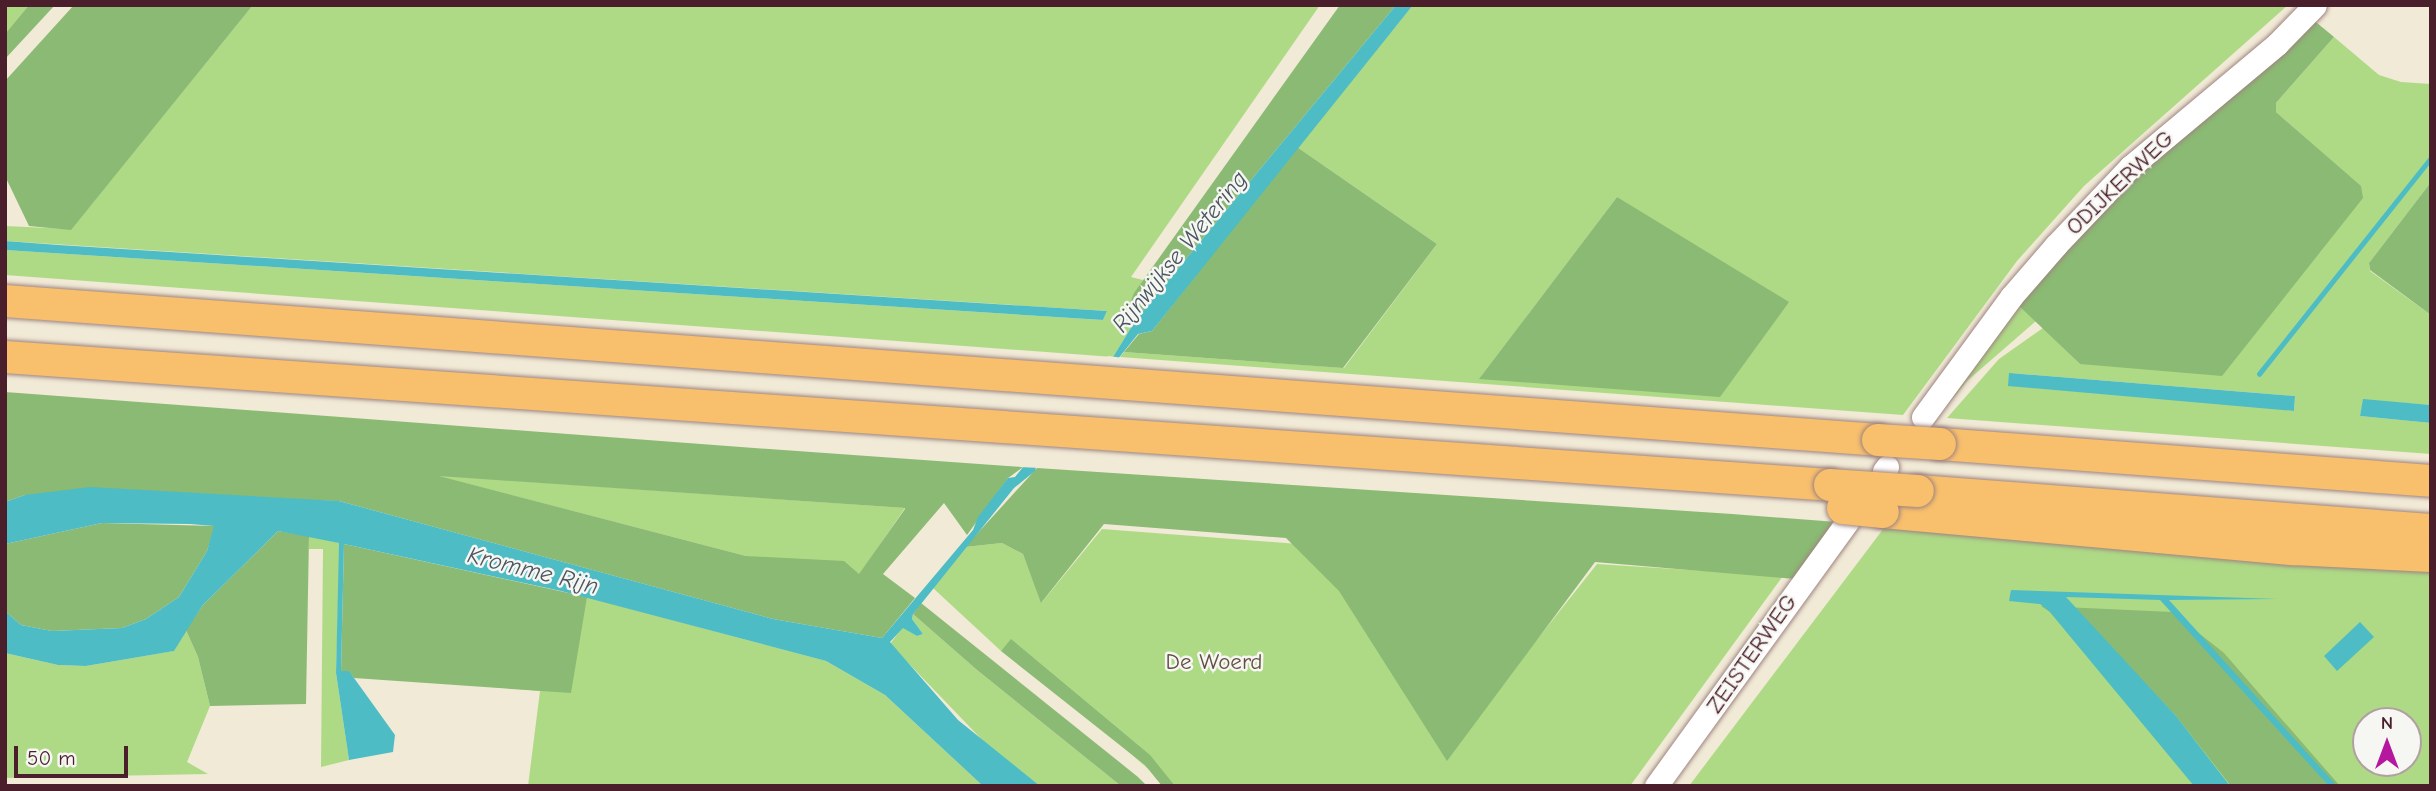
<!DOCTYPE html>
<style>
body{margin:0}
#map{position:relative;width:2436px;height:791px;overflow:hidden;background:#f1ead6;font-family:"Comic Neue",sans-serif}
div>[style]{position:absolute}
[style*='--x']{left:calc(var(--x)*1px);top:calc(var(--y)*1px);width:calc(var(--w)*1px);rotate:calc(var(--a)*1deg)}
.green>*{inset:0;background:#aeda86}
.forest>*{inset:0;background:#8aba73}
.water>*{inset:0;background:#4ebcc5}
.pier>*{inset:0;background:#f1ead6}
.stream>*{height:4.5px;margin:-2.25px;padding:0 2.25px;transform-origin:2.25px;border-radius:2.25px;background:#4ebcc5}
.roads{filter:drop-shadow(0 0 2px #9e8480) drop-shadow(0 0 2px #9e8480)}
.minor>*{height:23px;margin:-11.5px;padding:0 11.5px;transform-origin:11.5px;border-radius:11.5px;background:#fff}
.highway>*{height:32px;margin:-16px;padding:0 16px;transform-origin:16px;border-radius:16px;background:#f8bf6c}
.bridges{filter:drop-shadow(0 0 2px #9e8480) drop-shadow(0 0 2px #9e8480)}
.highway-bridge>*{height:32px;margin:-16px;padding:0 16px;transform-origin:16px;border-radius:16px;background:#f8bf6c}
span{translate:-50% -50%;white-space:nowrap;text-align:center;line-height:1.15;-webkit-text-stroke:5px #f6f6f2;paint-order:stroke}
.street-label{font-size:23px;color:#4a1f2b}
.park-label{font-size:23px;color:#634e42}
.water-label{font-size:24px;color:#4b5661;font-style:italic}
.frame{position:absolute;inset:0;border:7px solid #4a1f2b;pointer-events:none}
.north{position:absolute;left:2352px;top:707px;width:70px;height:70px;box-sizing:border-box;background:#f6f6f2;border:2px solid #b1a0a2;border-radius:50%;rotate:0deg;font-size:19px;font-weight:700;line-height:28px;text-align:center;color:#4a1f2b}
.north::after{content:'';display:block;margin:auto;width:24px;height:32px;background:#b5179e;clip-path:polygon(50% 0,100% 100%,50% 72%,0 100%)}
.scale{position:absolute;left:14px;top:746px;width:114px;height:32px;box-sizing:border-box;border:4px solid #4a1f2b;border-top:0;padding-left:9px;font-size:21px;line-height:24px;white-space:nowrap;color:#4a1f2b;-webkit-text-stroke:5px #f6f6f2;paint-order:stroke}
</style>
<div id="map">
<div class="green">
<i style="clip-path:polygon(5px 5px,29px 5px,5px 34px)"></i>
<i style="clip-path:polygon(253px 5px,1320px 5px,1131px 277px,1143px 280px,1126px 316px,1137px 318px,1113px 357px,5px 275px,5px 250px,1103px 320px,1107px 311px,5px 241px,5px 226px,71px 229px)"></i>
<i style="clip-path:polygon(evenodd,1413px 5px,2288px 5px,2084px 186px,2017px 261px,1903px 415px,1120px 357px,1124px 352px,1344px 368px,1437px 244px,1297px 147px,1413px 5px,1617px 197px,1626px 205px,1480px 378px,1617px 197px)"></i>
<i style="clip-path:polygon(evenodd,2334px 37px,2379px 75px,2401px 82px,2431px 84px,2431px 182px,2369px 263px,2370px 271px,2431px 315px,2431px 405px,2364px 400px,2360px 416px,2431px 423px,2431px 454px,1947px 418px,1999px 359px,2043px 328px,2080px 364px,2360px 186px,2276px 112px,2276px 103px,2334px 37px,2010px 373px,2295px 396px,2294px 411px,2010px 373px)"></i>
<i style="clip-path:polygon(2016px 303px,2036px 321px,1967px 381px,1937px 418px,1932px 417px)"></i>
<i style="clip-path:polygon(434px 475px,905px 508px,860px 574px,746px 556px)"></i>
<i style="clip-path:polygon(evenodd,1887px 524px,2431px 566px,2431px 786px,1689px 786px,1887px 524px,2366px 721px,2408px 721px,2408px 763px,2366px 763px,2366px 721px)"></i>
<i style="clip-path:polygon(1102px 529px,1298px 544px,1334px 575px,1447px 753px,1597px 564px,1783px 576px,1630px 786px,1168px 786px,1006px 646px,1001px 651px,933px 588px,965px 547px,1002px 543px,1023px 554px,1042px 602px)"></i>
<i style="clip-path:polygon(309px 536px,340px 543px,336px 673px,349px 760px,321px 767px,323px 549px,309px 549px)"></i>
<i style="clip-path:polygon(587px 597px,826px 661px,885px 695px,983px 786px,528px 786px,540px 691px,339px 674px)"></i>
<i style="clip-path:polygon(913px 614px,977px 670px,1121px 786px,1040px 786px,991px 749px,890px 644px,903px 627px,917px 636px,923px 634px,912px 619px)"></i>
<i style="clip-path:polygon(186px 630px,198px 657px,210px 706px,187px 762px,208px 774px,5px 778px,5px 653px,58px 665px,86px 666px,173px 651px)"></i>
</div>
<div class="forest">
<i style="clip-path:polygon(29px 5px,55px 5px,5px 59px,5px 34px)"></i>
<i style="clip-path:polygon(74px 5px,253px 5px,71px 230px,29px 226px,5px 176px,5px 81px)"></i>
<i style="clip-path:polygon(1340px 5px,1396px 5px,1137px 318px,1125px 316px,1134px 293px)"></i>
<i style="clip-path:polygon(2311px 18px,2334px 37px,2276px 103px,2276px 112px,2361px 186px,2363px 198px,2222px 376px,2080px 364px,2016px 303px,2080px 227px)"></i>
<i style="clip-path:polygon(1297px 147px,1437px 244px,1343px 368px,1124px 352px,1139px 334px,1152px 331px)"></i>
<i style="clip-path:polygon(2431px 182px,2431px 315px,2370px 270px,2369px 263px)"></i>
<i style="clip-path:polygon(1617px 197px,1789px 302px,1720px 397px,1479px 379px)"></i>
<i style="clip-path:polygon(evenodd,5px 392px,769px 449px,1023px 467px,1008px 478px,967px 535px,944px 503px,883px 574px,915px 598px,882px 638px,773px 619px,339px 501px,25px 495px,5px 502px,5px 392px,439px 476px,905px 508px,905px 509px,859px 574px,844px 561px,746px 556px,439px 476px)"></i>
<i style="clip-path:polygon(1037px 468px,1732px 514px,1837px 522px,1795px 579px,1595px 562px,1447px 761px,1339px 591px,1286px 538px,1104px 524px,1041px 603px,1023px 554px,1002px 543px,965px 547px)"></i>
<i style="clip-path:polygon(102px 523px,215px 526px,207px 551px,179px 597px,146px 619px,122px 628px,52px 631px,21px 625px,5px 611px,5px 544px)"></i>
<i style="clip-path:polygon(278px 531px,309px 536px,306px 704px,210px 706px,198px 657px,186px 630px,202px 606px)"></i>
<i style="clip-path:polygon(344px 544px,587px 597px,571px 693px,354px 678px,349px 671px,341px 672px)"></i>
<i style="clip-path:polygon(921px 603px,1138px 777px,1147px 786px,1121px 786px,977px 670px,913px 614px)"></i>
<i style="clip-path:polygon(2041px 606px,2172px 612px,2224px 653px,2340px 786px,2231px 786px,2176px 716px,2124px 661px)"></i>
<i style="clip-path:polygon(1011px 639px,1150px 755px,1175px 786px,1162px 786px,1145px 765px,1001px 651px)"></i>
</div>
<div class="water">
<i style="clip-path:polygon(1396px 5px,1413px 5px,1152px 331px,1138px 334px,1039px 457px,1035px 471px,1014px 488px,913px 614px,912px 619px,923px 634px,917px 636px,903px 628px,890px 642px,958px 720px,1040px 786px,983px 786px,885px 695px,826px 661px,561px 591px,344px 544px,341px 671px,349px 671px,395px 735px,393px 752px,349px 760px,336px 673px,339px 543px,278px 531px,202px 606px,174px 651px,86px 666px,58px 665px,5px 653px,5px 611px,21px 625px,52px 631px,122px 628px,146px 619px,179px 597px,207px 551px,214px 526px,190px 524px,102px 523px,5px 544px,5px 502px,25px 495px,90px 487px,339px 501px,773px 619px,882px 638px,973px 530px,978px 517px,1008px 478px,1015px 477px,1113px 357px,1137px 318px)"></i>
<i style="clip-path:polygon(5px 241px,59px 245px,1107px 311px,1103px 320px,5px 250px)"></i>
<i style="clip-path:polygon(2009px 373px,2295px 396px,2294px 411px,2008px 386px)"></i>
<i style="clip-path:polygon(2363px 399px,2431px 405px,2431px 423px,2360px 416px)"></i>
<i style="clip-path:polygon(2011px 590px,2278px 599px,2169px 600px,2337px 786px,2329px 786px,2160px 600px,2066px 597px,2176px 716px,2230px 786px,2194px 786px,2049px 611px,2040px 604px,2009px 601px)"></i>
<i style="clip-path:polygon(2360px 622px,2374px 637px,2337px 671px,2324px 656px)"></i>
</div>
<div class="pier">
<i style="clip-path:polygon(1108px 356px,1124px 358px,1042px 458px,1040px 468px,1019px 467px)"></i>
</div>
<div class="stream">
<i style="--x:2259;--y:374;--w:276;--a:-51.5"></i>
</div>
<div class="roads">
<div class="minor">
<i style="--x:1923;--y:417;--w:149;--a:-53.7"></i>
<i style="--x:2011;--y:297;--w:69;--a:-49.1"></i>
<i style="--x:2056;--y:245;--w:108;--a:-46.5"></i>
<i style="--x:2130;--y:167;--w:192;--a:-39.9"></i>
<i style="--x:2277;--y:44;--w:54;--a:-45.7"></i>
<i style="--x:1884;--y:471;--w:5;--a:-53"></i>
<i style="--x:1656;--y:786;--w:326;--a:-54.1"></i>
</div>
<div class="highway">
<i style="--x:5;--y:301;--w:1878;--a:4.24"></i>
<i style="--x:5;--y:357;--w:1829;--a:4.01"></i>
<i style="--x:1940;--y:444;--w:492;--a:4.3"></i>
<i style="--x:1918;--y:491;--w:514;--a:4.35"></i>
<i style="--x:1883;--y:512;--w:412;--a:5.2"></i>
<i style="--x:2293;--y:549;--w:138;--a:2.9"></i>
</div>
</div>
<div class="bridges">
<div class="highway-bridge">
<i style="--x:1878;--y:440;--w:62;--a:3.7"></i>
<i style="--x:1830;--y:485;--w:88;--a:3.9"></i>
<i style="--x:1843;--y:508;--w:40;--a:5.7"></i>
</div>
</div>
<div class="street-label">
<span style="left:2120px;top:183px;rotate:-44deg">ODIJKERWEG</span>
<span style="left:1752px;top:654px;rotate:-55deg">ZEISTERWEG</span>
</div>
<div class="park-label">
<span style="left:1214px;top:662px">De Woerd</span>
</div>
<div class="water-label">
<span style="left:1180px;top:252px;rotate:-51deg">Rijnwijkse Wetering</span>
<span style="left:533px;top:571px;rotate:14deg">Kromme Rijn</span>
</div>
<div class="frame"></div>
<div class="north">N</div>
<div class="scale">50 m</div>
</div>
